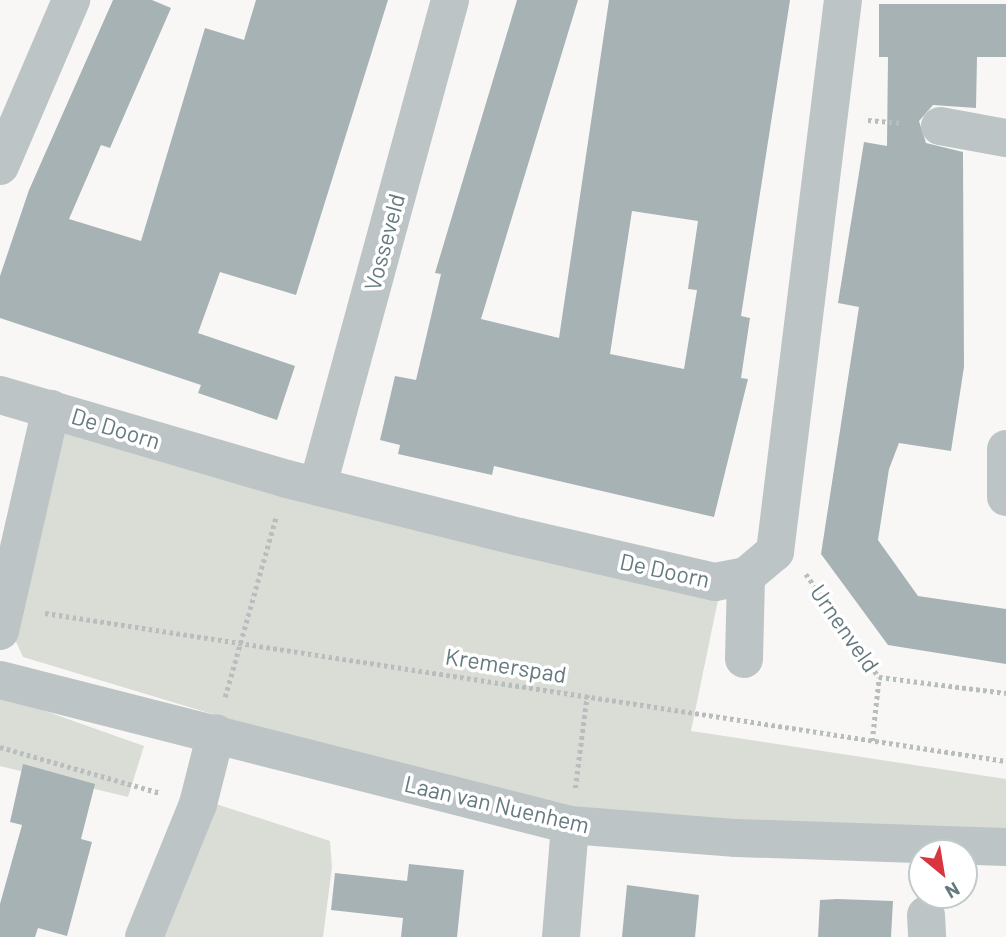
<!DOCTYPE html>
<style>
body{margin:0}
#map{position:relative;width:1006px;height:937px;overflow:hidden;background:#f8f7f6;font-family:Barlow,sans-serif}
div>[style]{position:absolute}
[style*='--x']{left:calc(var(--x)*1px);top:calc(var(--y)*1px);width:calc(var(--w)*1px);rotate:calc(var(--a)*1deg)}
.green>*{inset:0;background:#daddd5}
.building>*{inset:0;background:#a7b2b5}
.path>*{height:4.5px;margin-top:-2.25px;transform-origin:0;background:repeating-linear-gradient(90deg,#b8bdbe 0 3.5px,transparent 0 7px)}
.minor>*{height:38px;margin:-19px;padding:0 19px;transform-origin:19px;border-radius:19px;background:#bdc4c5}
span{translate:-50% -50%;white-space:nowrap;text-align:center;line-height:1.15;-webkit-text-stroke:7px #fff;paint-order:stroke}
.street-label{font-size:23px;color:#657a7f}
.north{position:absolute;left:908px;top:839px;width:70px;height:70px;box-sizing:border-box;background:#fff;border:2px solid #c1cacc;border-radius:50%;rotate:150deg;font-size:19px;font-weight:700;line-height:28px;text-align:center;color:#657a7f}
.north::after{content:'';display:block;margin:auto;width:24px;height:32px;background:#d9353e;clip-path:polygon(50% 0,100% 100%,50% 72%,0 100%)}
</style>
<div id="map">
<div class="green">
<i style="clip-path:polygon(54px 427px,718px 600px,691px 731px,1006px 779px,1006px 830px,593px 818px,361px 759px,23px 657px,9px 626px)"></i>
<i style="clip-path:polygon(0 695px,144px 746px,128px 797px,0 766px)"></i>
<i style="clip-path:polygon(210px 802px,330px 841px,332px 867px,323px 937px,158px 937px)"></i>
</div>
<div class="building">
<i style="clip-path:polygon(113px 0,152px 0,171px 8px,110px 148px,101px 145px,69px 219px,141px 241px,205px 28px,244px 40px,256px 0,388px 0,296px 295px,220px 272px,198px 333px,295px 366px,277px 420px,198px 393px,201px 385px,0 318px,0 276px,29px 190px)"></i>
<i style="clip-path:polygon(evenodd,517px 0,578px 0,481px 319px,559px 338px,609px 0,790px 0,741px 316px,750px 318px,741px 378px,748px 379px,714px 517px,494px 466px,492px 475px,398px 454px,400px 445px,380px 440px,395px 376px,416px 380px,441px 274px,435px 273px,517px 0,632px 211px,698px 221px,688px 289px,697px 290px,684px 369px,610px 354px,632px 211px)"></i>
<i style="clip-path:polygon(879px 4px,1006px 4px,1006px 57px,977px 57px,976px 108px,933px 105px,919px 121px,926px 143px,963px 152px,964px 367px,951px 451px,899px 443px,889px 469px,878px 540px,918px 596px,1006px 609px,1006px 664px,888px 645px,821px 554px,859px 307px,838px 303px,864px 142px,887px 146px,888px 57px,879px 57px)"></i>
<i style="clip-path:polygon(23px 764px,95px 784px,81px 839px,92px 842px,67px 936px,38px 928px,35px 937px,0 937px,0 904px,22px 825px,10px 822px)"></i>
<i style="clip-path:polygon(409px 864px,464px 870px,457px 937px,401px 937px,403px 918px,331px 910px,335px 873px,407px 881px)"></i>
<i style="clip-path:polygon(627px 885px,699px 895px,695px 937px,622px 937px)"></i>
<i style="clip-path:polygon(837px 899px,893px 901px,891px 937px,818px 937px,820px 900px)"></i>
</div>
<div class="path">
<i style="--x:868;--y:120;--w:33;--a:5"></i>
<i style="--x:806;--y:574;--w:126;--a:54.7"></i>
<i style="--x:879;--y:677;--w:128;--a:7.2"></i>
<i style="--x:45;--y:613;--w:972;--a:8.76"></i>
<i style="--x:225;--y:697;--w:187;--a:-74.2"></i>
<i style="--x:872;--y:741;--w:64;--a:-83.8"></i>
<i style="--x:0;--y:747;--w:166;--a:16"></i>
<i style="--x:575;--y:788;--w:94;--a:-82.6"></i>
</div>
<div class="minor">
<i style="--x:940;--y:126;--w:67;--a:10.3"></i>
<i style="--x:0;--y:166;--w:181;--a:-66.8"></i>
<i style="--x:0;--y:395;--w:299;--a:16.3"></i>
<i style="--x:287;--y:479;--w:240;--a:14"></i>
<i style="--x:520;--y:537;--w:200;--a:13"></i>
<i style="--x:715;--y:582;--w:32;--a:-11"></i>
<i style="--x:746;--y:576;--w:38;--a:-40"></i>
<i style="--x:775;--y:552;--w:556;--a:-82.98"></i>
<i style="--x:1006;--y:449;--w:48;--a:90"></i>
<i style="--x:318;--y:485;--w:503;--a:-74.77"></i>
<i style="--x:0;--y:631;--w:228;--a:-77.1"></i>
<i style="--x:744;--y:659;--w:83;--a:-88.6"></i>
<i style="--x:0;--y:680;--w:588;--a:14.27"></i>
<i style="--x:570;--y:825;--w:167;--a:4.5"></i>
<i style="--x:736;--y:838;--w:270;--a:1.9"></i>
<i style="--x:926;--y:915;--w:22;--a:87"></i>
<i style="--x:144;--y:937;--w:144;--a:-67.9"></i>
<i style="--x:198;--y:804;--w:73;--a:-75.8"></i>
<i style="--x:561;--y:937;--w:112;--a:-85.4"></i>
</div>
<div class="street-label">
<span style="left:384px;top:242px;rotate:-75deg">Vosseveld</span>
<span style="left:116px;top:428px;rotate:17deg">De Doorn</span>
<span style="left:665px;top:570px;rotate:12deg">De Doorn</span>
<span style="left:845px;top:628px;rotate:55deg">Urnenveld</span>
<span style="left:506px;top:665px;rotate:9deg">Kremerspad</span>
<span style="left:497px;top:804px;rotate:13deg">Laan van Nuenhem</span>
</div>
<div class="north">N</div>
</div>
